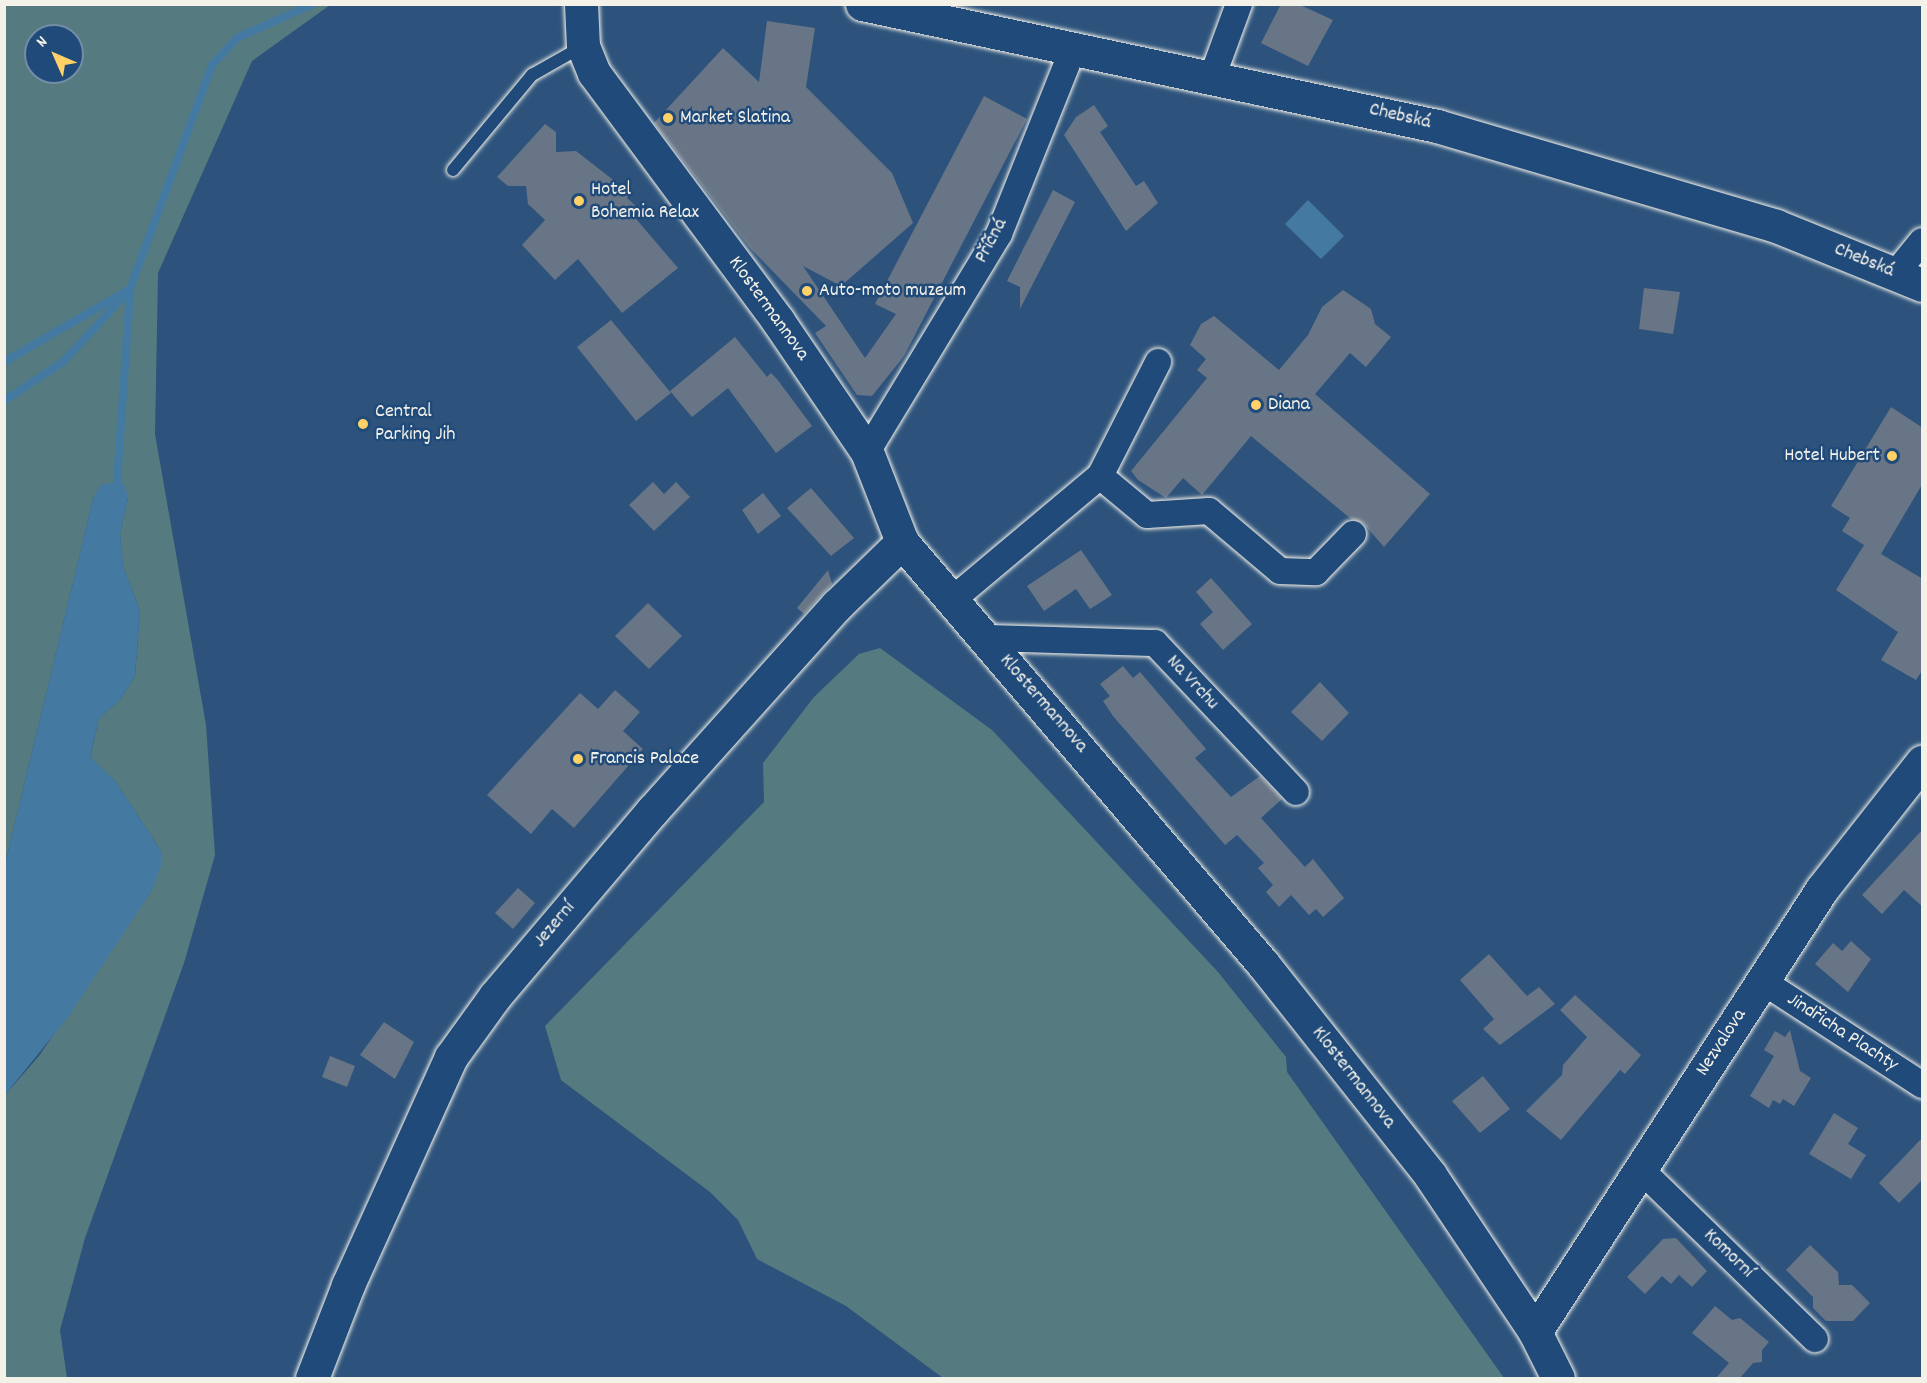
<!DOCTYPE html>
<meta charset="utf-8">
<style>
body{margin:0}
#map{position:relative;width:1927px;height:1383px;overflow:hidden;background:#2d537c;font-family:Dekko,sans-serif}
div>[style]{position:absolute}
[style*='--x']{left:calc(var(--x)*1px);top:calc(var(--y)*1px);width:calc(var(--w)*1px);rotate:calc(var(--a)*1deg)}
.green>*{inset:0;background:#557b81}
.water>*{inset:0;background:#447aa1}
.stream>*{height:8px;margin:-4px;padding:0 4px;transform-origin:4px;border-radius:4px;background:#447aa1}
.building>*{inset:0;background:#677586}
.roads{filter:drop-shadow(0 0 2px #f4f1e8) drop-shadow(0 0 2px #f4f1e8)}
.lane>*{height:12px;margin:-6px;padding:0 6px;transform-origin:6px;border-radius:6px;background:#1f4a7a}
.street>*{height:26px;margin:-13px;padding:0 13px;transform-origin:13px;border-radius:13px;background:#1f4a7a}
.secondary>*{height:33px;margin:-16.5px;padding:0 16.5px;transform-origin:16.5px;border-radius:16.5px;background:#1f4a7a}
.dots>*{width:16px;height:16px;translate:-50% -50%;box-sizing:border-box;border:3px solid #1f4a7a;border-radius:50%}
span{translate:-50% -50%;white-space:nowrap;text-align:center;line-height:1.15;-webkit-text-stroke:5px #1f4a7a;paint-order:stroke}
.street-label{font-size:20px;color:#f4f1e8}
.poi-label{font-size:20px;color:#f4f1e8}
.left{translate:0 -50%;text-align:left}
.right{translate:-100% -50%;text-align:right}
.frame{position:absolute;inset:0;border:6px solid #f4f1e8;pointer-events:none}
.north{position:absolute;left:24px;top:24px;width:60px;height:60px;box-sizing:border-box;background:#1f4a7a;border:2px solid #748da6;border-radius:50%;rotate:315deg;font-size:16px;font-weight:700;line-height:24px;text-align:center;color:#f4f1e8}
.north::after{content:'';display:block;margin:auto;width:21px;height:27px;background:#ffd166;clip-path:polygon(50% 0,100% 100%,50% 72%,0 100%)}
</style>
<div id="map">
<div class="green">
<i style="clip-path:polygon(evenodd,5px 5px,330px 5px,252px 61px,158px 273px,155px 434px,206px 725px,215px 855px,184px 963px,85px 1238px,60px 1330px,67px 1378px,5px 1378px,5px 1095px,39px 1056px,152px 890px,161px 851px,115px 781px,90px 758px,99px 718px,120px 700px,135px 676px,140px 611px,123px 566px,120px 533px,128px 498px,94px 496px,5px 864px,5px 5px,36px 36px,72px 36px,72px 72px,36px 72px,36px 36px)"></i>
<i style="clip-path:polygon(880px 648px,992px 730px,1218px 972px,1286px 1057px,1287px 1072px,1504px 1378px,943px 1378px,846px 1306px,757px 1259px,738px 1220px,710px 1192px,561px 1080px,545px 1026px,764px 802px,763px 763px,814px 697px,859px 654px)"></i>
</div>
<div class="water">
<i style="clip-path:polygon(1308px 200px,1344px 236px,1321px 259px,1285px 224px)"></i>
<i style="clip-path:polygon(117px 482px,125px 486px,128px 498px,120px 533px,123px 566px,140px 611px,135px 676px,120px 700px,99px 718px,90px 757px,115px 781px,161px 851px,161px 866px,152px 890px,68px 1017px,5px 1095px,5px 864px,94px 496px,101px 485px)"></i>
</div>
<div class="stream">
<i style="--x:4;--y:362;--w:146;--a:-30.1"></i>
<i style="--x:130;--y:289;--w:239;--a:-69.9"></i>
<i style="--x:212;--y:65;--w:37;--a:-47"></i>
<i style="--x:237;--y:38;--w:83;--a:-24.1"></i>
<i style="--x:4;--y:401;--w:72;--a:-33.7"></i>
<i style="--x:64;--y:361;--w:88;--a:-47.3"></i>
<i style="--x:117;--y:482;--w:193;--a:-86.1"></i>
</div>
<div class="building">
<i style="clip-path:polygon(1281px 4px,1298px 4px,1333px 20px,1308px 66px,1261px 43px)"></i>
<i style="clip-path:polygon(767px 21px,815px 28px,806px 87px,892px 173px,913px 223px,841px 286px,803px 266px,865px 358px,896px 314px,875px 304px,984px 96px,1027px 119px,904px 356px,872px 396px,857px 395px,815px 333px,826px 326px,750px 248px,654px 123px,723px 48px,759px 82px)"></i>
<i style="clip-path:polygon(1094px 105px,1108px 126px,1100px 132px,1136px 186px,1144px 181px,1158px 203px,1126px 231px,1064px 135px,1076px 117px)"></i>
<i style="clip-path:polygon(545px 124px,556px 132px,556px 152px,576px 151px,630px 193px,627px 198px,637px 207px,631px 213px,678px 268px,622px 313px,578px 259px,555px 280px,522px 245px,545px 220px,528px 204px,526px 186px,508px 186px,497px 177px)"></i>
<i style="clip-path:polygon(1053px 190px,1075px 202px,1020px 309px,1020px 287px,1007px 281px)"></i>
<i style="clip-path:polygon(1644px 288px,1680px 292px,1673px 334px,1639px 329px)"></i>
<i style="clip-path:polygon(1343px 290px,1371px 309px,1375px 324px,1391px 337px,1366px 367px,1350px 353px,1315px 394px,1430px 494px,1384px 547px,1363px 523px,1351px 519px,1251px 436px,1202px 495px,1183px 478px,1166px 498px,1138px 480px,1131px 471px,1207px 378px,1197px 370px,1206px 359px,1190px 345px,1201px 324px,1214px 316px,1279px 370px,1308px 335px,1322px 307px)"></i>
<i style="clip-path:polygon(611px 320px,671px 393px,636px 421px,577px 347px)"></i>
<i style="clip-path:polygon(735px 337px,767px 377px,771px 373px,777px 379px,812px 426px,776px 453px,728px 388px,692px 417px,670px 391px)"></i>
<i style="clip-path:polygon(1891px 407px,1923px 428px,1923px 483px,1881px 554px,1923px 579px,1923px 669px,1916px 680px,1881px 660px,1898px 632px,1836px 590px,1864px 545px,1842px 531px,1850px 518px,1831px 506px)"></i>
<i style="clip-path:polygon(653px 482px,664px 494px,676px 482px,690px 497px,654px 531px,629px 505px)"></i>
<i style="clip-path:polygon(811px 488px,854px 538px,831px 556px,787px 508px)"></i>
<i style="clip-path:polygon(763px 493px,781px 516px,758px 534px,742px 510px)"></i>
<i style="clip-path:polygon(1081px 550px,1112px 595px,1090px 609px,1076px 589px,1044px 611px,1027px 586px)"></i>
<i style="clip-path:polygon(828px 570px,832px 584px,804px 614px,797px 608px)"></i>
<i style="clip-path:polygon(1211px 578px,1252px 624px,1223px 650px,1200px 624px,1213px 612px,1196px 592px)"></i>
<i style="clip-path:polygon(648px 603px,682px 636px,649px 669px,615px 636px)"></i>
<i style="clip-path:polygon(1123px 666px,1133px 678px,1140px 672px,1206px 749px,1195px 758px,1231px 797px,1260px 776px,1282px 799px,1261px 818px,1305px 867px,1313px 859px,1344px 898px,1323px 917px,1316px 909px,1309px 915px,1291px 895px,1279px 907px,1266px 892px,1273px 885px,1258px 868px,1264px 863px,1237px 835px,1225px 845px,1113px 716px,1103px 701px,1110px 696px,1100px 684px)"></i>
<i style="clip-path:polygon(1320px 682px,1349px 713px,1322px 741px,1291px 712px)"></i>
<i style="clip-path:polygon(615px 690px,640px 712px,623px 731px,643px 749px,574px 828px,552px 809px,531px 834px,487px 795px,580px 693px,598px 709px)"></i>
<i style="clip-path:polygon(1923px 829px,1923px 907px,1904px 890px,1882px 914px,1862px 895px)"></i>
<i style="clip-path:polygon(518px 888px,535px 903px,513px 929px,495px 913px)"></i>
<i style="clip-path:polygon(1851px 941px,1871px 959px,1848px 992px,1815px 964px,1833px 943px,1842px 951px)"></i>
<i style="clip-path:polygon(1489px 954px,1527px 996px,1539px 987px,1555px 1004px,1500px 1045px,1483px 1029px,1494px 1019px,1460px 980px)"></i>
<i style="clip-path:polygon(1575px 995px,1641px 1055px,1625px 1074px,1620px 1070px,1561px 1140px,1526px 1111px,1562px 1075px,1563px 1065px,1587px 1037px,1560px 1010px)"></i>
<i style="clip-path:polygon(384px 1022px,414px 1042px,395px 1079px,360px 1055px)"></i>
<i style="clip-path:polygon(1790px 1030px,1800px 1071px,1811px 1078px,1794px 1106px,1783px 1099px,1780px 1104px,1773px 1100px,1769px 1108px,1750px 1096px,1774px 1056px,1764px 1050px,1775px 1031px,1785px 1037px)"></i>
<i style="clip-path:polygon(330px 1056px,355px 1066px,347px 1087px,322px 1077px)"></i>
<i style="clip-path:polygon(1483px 1076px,1510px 1109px,1480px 1133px,1452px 1101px)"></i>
<i style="clip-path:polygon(1834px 1113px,1858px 1128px,1848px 1144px,1866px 1155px,1851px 1179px,1809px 1154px)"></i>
<i style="clip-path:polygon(1923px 1137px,1923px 1179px,1899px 1203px,1879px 1183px)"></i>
<i style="clip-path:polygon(1676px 1238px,1707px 1271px,1692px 1287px,1679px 1275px,1671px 1284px,1662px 1276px,1645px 1294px,1627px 1277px,1663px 1239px)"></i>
<i style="clip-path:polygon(1810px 1245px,1838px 1272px,1839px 1285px,1852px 1285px,1870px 1303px,1853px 1321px,1826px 1321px,1813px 1308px,1813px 1297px,1786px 1270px)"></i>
<i style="clip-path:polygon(1715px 1306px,1732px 1320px,1740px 1318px,1769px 1342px,1762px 1350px,1762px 1362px,1753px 1363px,1740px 1378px,1716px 1378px,1729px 1363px,1692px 1333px)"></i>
</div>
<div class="roads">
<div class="lane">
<i style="--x:453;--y:170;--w:124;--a:-50.3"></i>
<i style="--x:532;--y:75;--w:59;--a:-29.6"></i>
</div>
<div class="street">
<i style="--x:1213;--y:75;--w:76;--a:-69.9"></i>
<i style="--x:1896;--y:273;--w:41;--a:-50.9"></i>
<i style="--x:867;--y:452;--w:255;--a:-58.8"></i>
<i style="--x:999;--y:234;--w:199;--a:-68.2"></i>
<i style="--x:1100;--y:476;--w:128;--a:-63"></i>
<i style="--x:952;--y:600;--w:193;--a:-40"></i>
<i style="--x:1100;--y:476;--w:61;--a:39.7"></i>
<i style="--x:1147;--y:515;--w:62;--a:-3.7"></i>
<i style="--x:1209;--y:511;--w:93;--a:40.2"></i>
<i style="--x:1280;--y:571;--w:36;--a:2"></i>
<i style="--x:1316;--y:572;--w:53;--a:-45.8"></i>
<i style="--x:986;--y:638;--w:169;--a:1.7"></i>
<i style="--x:1155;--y:643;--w:205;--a:46.6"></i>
<i style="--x:1762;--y:981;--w:191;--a:33"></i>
<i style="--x:1640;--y:1169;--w:244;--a:44.2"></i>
</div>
<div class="secondary">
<i style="--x:581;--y:4;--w:42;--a:87.3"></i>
<i style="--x:583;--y:46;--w:29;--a:68"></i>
<i style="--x:594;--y:73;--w:309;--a:53.4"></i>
<i style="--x:778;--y:321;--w:158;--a:55.8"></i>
<i style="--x:867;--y:452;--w:97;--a:68.7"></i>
<i style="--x:902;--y:542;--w:555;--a:49.45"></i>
<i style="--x:1263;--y:964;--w:269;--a:51.6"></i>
<i style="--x:1430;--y:1175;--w:189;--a:56.2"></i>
<i style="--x:1535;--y:1332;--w:51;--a:63.4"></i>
<i style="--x:862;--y:4;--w:588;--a:11.98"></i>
<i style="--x:1437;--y:126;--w:353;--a:16.4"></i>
<i style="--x:1776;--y:226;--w:157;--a:22"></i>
<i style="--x:1535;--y:1332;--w:528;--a:-57.06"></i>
<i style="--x:1822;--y:889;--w:162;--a:-51.8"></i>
<i style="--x:312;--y:1378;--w:100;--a:-68.8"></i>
<i style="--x:348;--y:1285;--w:250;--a:-65.7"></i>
<i style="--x:451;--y:1057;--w:75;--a:-54.2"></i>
<i style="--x:495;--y:996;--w:243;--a:-49.7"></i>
<i style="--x:652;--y:811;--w:277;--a:-48.1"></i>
<i style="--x:837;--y:605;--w:91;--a:-44.1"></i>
</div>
</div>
<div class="dots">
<i style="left:668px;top:118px;background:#ffd166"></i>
<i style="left:579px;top:201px;background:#ffd166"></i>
<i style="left:807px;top:291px;background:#ffd166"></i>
<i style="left:1256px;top:405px;background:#ffd166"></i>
<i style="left:363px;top:424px;background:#ffd166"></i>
<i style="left:1892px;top:456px;background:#ffd166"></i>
<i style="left:578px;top:759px;background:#ffd166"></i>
</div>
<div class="street-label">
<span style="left:1400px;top:117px;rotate:13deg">Chebská</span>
<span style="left:992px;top:241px;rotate:-62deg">Příčná</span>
<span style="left:1864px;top:261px;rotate:22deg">Chebská</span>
<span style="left:768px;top:309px;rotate:54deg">Klostermannova</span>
<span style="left:1192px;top:683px;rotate:47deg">Na Vrchu</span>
<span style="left:1043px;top:704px;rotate:49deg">Klostermannova</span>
<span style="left:555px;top:925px;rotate:-50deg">Jezerní</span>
<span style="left:1842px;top:1033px;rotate:33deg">Jindřicha Plachty</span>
<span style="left:1722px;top:1043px;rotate:-57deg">Nezvalova</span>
<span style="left:1353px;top:1078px;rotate:52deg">Klostermannova</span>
<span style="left:1728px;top:1254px;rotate:44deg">Komorní</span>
</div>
<div class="poi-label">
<span class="left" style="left:680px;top:118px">Market Slatina</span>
<span class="left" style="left:591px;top:202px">Hotel<br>Bohemia Relax</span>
<span class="left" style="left:819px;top:291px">Auto-moto muzeum</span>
<span class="left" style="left:1268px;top:405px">Diana</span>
<span class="left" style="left:375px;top:424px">Central<br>Parking Jih</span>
<span class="right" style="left:1880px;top:456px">Hotel Hubert</span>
<span class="left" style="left:590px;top:759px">Francis Palace</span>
</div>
<div class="frame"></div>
<div class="north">N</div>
</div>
